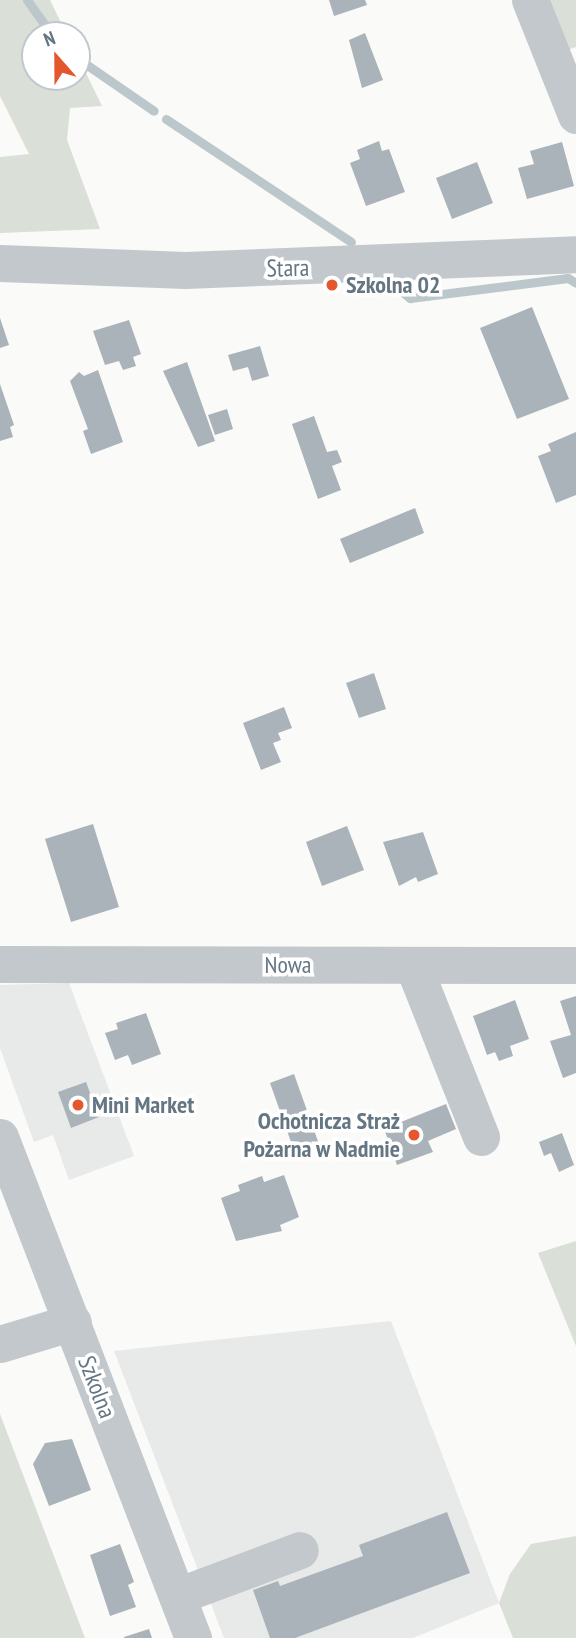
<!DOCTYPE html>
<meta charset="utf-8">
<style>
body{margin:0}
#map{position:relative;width:576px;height:1638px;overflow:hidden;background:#fafaf8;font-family:"PT Sans Narrow",sans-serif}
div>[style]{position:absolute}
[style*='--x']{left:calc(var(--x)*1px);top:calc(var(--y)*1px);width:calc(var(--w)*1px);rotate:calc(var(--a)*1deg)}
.built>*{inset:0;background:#e8e9e9}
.green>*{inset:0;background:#dadfd7}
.stream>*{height:9px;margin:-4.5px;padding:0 4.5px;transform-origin:4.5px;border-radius:4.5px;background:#bbc7cb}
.building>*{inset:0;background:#aab3b9}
.minor>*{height:37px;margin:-18.5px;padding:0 18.5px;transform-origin:18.5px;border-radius:18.5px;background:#c3c8cc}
.dots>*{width:19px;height:19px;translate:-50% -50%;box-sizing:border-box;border:4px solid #fff;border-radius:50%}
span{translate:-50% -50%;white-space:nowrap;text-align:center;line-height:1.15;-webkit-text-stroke:7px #fff;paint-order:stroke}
.street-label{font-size:24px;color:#657683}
.poi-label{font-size:24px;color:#657683;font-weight:700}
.left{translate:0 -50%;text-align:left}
.right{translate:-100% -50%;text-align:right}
.north{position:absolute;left:21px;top:21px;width:70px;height:70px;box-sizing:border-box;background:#fff;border:2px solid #c1c8cd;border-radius:50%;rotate:339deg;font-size:19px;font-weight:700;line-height:28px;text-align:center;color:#657683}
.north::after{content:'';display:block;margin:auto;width:24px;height:32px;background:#e4572e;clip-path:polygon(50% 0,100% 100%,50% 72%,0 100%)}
</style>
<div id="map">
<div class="built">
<i style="clip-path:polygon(69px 983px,134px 1156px,69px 1180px,53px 1135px,34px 1142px,0 1048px,0 985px)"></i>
<i style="clip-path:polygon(391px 1321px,499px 1603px,413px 1638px,224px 1638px,114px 1351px)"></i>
</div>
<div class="green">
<i style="clip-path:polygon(0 0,50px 0,67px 35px,35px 35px,35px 77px,77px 77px,77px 55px,102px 106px,70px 108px,67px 140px,100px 229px,0 233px,0 157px,29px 154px,0 96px)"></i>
<i style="clip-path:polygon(542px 0,576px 0,576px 47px,562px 52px)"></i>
<i style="clip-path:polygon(576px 1241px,576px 1346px,538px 1253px)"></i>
<i style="clip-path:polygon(0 1414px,85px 1638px,0 1638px)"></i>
<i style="clip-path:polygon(576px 1536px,576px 1638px,513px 1638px,499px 1603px,510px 1574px,531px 1544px)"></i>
</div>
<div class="stream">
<i style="--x:27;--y:0;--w:43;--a:54.5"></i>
<i style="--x:77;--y:58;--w:93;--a:34.5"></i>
<i style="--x:166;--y:119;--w:222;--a:33.6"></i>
<i style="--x:400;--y:290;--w:13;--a:39"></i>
<i style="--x:410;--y:298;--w:159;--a:-7.2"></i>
<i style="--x:568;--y:278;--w:9;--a:32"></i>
</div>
<div class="building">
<i style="clip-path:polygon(329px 0,365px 0,367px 5px,334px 16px)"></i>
<i style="clip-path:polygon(365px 33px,383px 80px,362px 88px,349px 40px)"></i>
<i style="clip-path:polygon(379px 141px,382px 151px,389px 149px,405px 192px,366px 206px,350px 163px,360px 159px,357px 150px)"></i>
<i style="clip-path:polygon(562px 142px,574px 186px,527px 199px,518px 168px,534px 164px,530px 151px)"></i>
<i style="clip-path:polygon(477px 162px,493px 203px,452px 219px,436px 178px)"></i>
<i style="clip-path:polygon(532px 307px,569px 399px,517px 419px,480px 328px)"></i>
<i style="clip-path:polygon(0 318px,9px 345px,0 348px)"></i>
<i style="clip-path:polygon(129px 320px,141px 354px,133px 357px,136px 366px,123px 370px,119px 361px,105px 365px,93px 331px)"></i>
<i style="clip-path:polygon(260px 346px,269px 376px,252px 381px,248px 367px,233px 371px,228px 355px)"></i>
<i style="clip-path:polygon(187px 362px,215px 441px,198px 447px,163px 371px)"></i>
<i style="clip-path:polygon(98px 370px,123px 442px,91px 454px,83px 431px,88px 429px,70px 381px,79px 372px,84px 376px)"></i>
<i style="clip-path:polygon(0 384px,14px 425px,10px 427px,13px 437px,0 441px)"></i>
<i style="clip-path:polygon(227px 409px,233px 429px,215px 435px,208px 415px)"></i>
<i style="clip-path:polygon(314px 416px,327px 452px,337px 450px,342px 462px,332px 466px,341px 490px,318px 499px,292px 424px)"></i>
<i style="clip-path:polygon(576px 432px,576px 495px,556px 503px,538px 456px,551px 451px,548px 444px)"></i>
<i style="clip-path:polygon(415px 508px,424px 533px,350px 563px,340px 539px)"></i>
<i style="clip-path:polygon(374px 673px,386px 709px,359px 718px,346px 683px)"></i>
<i style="clip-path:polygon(284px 707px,292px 728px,278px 733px,281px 740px,273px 743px,281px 762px,261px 770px,243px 723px)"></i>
<i style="clip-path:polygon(93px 824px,119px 907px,71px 922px,45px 839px)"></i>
<i style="clip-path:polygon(347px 826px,364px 870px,322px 886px,306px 842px)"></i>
<i style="clip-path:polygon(423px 832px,438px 874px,418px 882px,416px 877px,399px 886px,383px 842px)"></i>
<i style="clip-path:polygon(576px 996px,576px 1073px,563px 1078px,550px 1041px,571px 1035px,560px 1001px)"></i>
<i style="clip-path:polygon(515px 1000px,529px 1039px,510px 1046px,513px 1056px,499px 1061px,495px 1052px,487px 1055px,473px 1016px)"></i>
<i style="clip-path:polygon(146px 1013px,161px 1054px,132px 1065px,128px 1055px,115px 1060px,105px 1033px,118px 1029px,116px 1023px)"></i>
<i style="clip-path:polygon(294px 1074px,320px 1147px,296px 1156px,270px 1083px)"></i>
<i style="clip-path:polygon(86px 1082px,99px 1117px,71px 1128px,58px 1092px)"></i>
<i style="clip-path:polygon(446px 1104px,456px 1129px,428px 1141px,433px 1152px,397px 1165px,382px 1123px,398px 1116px,401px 1122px)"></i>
<i style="clip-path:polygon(562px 1133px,574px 1165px,559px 1172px,551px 1153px,544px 1156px,539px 1142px)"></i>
<i style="clip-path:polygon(284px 1175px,299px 1217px,280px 1225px,282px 1231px,236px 1241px,221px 1198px,240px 1191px,238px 1185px,262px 1176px,264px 1182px)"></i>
<i style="clip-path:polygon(72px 1439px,91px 1490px,49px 1506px,33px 1464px,45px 1443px)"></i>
<i style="clip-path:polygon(447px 1512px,470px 1573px,295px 1638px,270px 1638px,253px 1590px,278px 1581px,280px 1586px,363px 1556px,359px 1545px)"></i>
<i style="clip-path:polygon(120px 1544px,134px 1582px,128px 1585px,136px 1607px,110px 1616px,90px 1555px)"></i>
<i style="clip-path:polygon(149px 1629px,152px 1638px,124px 1638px,124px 1637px)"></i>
</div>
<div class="minor">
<i style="--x:530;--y:0;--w:124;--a:68.2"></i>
<i style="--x:0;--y:263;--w:185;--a:2.2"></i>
<i style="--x:185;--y:270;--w:391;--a:-2.3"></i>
<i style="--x:0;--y:964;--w:576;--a:0.1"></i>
<i style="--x:413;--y:965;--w:185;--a:68.4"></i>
<i style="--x:0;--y:1137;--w:537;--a:68.93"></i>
<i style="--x:0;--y:1344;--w:76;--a:-16.8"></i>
<i style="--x:177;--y:1596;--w:131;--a:-20.5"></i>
</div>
<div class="dots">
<i style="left:332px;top:285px;background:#e4572e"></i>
<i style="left:78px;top:1105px;background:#e4572e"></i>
<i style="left:414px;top:1135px;background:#e4572e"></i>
</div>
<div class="street-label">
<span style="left:288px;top:268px;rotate:-1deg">Stara</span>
<span style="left:288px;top:965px">Nowa</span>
<span style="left:97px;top:1387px;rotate:69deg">Szkolna</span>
</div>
<div class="poi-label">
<span class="left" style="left:346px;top:285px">Szkolna 02</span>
<span class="left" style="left:92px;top:1105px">Mini Market</span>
<span class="right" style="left:400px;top:1135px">Ochotnicza Straż<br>Pożarna w Nadmie</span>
</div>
<div class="north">N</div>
</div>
